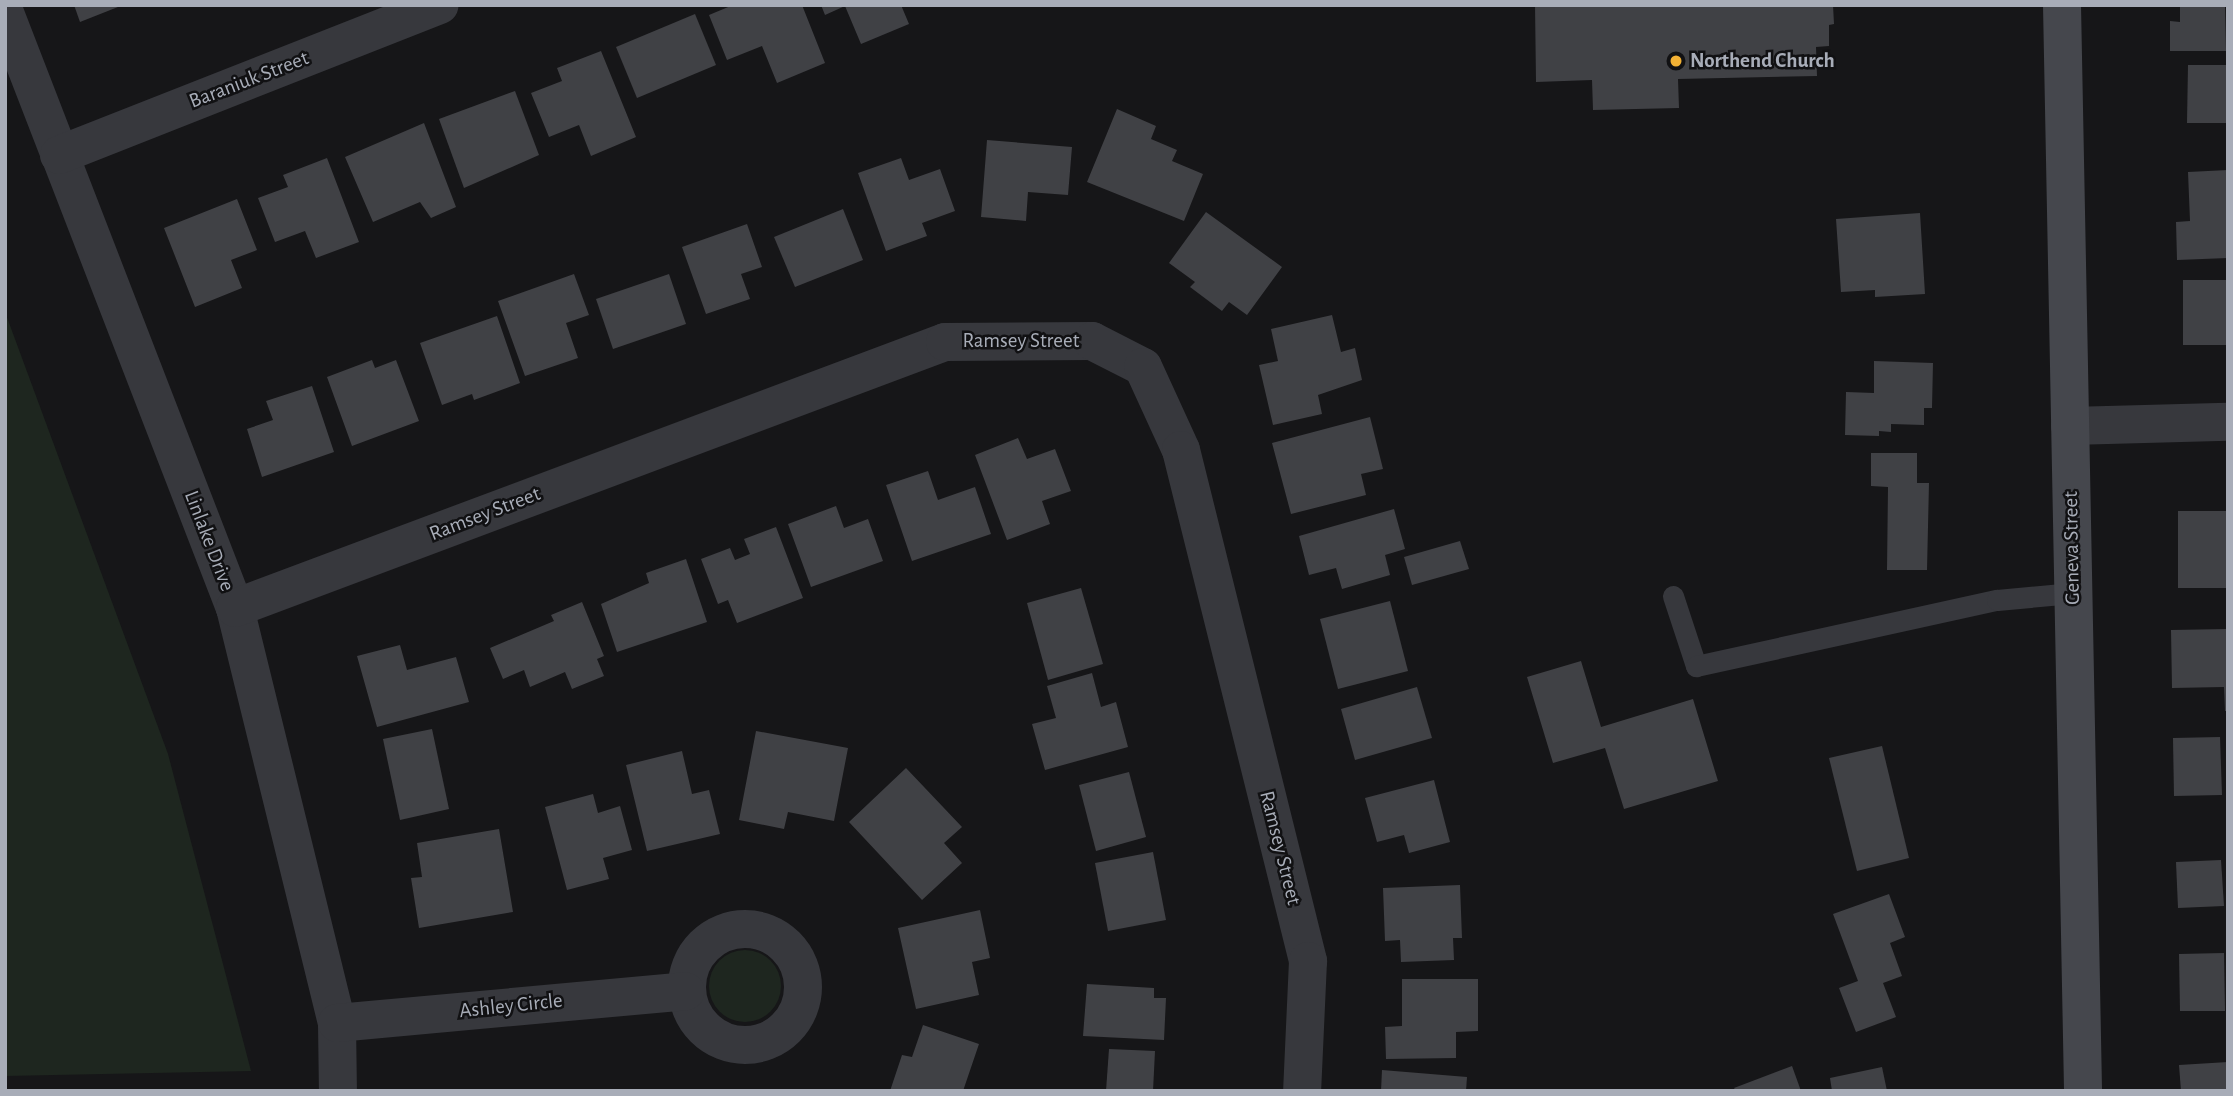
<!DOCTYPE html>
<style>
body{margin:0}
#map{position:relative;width:2233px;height:1096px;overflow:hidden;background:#161618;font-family:"Alegreya Sans",sans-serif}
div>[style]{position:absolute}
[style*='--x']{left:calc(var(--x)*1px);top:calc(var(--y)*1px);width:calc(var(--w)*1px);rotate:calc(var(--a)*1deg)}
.green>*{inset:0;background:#1e261f}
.round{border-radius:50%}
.building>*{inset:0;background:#404145}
.service>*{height:21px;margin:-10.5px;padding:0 10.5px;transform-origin:10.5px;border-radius:10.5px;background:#37383d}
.minor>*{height:38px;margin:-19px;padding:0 19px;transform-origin:19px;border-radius:19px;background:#37383d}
.minor>.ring{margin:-19px;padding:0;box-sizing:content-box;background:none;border:38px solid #37383d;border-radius:50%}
.secondary>*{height:38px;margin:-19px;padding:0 19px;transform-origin:19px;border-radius:19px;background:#45474d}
.dots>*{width:19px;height:19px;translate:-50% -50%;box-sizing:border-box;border:4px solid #111113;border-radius:50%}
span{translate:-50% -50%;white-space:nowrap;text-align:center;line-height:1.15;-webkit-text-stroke:5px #111113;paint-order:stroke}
.poi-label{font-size:21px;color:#a8adb8;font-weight:700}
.left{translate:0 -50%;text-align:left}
.street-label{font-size:21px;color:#a8adb8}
.frame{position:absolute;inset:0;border:7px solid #a8adb8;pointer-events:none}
</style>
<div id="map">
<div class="green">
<i style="clip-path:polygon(5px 312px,168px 754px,251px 1071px,5px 1076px)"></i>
<i class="round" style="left:709px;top:950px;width:72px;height:72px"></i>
</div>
<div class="building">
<i style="clip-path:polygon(74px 5px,123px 5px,80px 22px)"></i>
<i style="clip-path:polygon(733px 5px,802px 5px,825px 63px,777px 83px,762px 46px,727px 60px,709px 15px)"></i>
<i style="clip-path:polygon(821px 5px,901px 5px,909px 24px,861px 44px,845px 6px,825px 15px)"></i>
<i style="clip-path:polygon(1535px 5px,1833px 5px,1834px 24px,1829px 25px,1829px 46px,1816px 47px,1817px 76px,1678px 79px,1679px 108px,1593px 110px,1592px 80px,1536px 82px)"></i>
<i style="clip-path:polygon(2180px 5px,2225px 5px,2226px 51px,2170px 51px,2170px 21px,2180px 22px)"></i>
<i style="clip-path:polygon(695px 14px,716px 65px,637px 98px,616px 47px)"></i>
<i style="clip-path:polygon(601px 51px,636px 137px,591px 156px,579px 125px,549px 137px,531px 93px,562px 81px,557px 68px)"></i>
<i style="clip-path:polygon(2188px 65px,2228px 65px,2228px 123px,2187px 123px)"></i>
<i style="clip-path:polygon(515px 91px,539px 155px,464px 188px,439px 119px)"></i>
<i style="clip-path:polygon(1117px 109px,1156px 126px,1151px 139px,1177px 150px,1172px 161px,1203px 174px,1184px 221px,1087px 182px)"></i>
<i style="clip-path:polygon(424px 123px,456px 207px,431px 218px,420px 202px,373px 222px,345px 157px)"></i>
<i style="clip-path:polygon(987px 140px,1072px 147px,1068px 195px,1028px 192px,1026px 221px,981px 217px)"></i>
<i style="clip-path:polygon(327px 158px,359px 242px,316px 258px,305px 231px,275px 242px,258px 198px,288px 187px,283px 175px)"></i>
<i style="clip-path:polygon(901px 158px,909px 180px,940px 169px,955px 211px,922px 223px,927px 236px,886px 251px,858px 173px)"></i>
<i style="clip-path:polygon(2228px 170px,2228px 258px,2177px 260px,2176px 222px,2190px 221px,2188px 172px)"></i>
<i style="clip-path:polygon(237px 199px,257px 250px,231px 260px,242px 288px,195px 307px,164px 228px)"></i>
<i style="clip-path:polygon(843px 209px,863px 260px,795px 287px,774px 237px)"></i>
<i style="clip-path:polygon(1206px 212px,1282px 267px,1247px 315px,1229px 302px,1222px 311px,1190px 287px,1195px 282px,1169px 263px)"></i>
<i style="clip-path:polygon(1920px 213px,1925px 294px,1875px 297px,1875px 290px,1841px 292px,1836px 219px)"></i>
<i style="clip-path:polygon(747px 224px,762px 267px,741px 274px,750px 299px,706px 314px,682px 247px)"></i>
<i style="clip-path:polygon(574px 274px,589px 315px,566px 323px,578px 358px,525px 376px,498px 301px)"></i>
<i style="clip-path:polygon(669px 274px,686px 324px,613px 349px,596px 299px)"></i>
<i style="clip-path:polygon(2183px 280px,2228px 280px,2228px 345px,2183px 345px)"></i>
<i style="clip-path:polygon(1332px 315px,1341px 352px,1355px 348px,1362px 380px,1318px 395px,1322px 414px,1273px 425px,1259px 365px,1278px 361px,1271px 329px)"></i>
<i style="clip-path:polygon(497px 316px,520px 383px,474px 400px,472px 394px,442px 405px,420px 343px)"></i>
<i style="clip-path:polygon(372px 360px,375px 368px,396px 360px,419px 421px,352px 446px,327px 377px)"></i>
<i style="clip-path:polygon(1874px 361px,1933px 363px,1932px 408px,1924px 408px,1924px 425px,1891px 424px,1891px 432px,1879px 431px,1879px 436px,1845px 435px,1846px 392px,1874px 393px)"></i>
<i style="clip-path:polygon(312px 386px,334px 452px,262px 477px,247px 429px,273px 420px,266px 401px)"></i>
<i style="clip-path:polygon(1370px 417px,1383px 469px,1361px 474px,1366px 495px,1291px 514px,1272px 443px)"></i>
<i style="clip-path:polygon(1018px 438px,1027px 459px,1055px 449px,1071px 491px,1042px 501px,1050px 524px,1007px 540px,975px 455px)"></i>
<i style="clip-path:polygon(1871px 453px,1917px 453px,1917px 483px,1929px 483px,1927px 570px,1887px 570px,1888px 487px,1871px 486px)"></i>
<i style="clip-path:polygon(928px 471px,938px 500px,975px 487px,991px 534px,912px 561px,886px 485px)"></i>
<i style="clip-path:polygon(836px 506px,844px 528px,868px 519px,883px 561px,811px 587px,788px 524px)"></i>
<i style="clip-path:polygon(1394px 509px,1405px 549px,1385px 555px,1390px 575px,1342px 589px,1336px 568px,1309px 575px,1299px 536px)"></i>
<i style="clip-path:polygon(2178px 511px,2228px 511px,2228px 588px,2178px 588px)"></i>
<i style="clip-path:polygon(776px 527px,803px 598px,737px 623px,728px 600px,718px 604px,701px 559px,730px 548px,735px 560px,750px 554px,744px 539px)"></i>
<i style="clip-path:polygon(1460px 541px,1469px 569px,1412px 585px,1404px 557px)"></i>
<i style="clip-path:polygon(686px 559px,707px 622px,617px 652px,601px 604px,649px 583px,646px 573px)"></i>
<i style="clip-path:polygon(1081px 588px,1103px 664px,1048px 680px,1027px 603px)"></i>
<i style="clip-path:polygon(1390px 601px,1408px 671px,1338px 689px,1320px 619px)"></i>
<i style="clip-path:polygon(582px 602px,604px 656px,597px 659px,604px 676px,572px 689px,565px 672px,530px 687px,524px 670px,503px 679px,490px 648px,554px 621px,551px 615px)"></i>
<i style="clip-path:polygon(2228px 629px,2228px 711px,2225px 711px,2224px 687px,2172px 688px,2171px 630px)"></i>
<i style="clip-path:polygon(400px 645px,407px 670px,456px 657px,469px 702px,377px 727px,357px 656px)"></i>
<i style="clip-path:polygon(1581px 661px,1601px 727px,1693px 699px,1718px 781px,1624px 809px,1605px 748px,1553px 763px,1527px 677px)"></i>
<i style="clip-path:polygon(1092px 673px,1101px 707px,1116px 702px,1128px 747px,1045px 770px,1032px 724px,1056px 718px,1047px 686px)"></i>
<i style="clip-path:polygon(1417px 687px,1432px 738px,1355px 760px,1341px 709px)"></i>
<i style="clip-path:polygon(432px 729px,449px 809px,400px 820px,383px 739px)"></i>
<i style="clip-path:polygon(756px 731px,848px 748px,834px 821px,788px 812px,784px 829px,739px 820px)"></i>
<i style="clip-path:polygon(2220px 737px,2222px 795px,2174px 796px,2173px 738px)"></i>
<i style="clip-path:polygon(1882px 746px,1909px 858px,1857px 871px,1829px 758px)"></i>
<i style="clip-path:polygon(682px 751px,692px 794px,709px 790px,720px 834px,647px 851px,626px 765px)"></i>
<i style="clip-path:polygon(906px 768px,962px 827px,944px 843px,962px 863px,922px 900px,849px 822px)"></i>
<i style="clip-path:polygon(1129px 772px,1146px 837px,1096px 851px,1079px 785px)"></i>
<i style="clip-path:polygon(1434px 780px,1450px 842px,1409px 853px,1404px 835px,1377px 842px,1365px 798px)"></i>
<i style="clip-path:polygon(593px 794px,598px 813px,620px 806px,632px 850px,603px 858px,609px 879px,567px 890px,545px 807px)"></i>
<i style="clip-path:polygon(499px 829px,513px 912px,419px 928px,411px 878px,422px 877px,417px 843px)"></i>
<i style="clip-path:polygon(1153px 852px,1166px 920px,1108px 931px,1095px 863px)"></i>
<i style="clip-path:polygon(2221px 860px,2224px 906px,2178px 908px,2176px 862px)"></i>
<i style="clip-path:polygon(1460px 885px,1462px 938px,1453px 938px,1454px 960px,1401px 962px,1400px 940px,1385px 941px,1383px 888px)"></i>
<i style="clip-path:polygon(1889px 894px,1905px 937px,1890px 943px,1902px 976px,1883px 983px,1896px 1017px,1856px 1032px,1839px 988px,1858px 981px,1833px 914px)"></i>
<i style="clip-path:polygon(980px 910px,990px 958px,972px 962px,979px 995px,916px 1009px,898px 928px)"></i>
<i style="clip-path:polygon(2224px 953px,2225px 1011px,2180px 1011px,2179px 954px)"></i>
<i style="clip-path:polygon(1402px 979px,1478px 979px,1478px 1031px,1456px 1032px,1456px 1058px,1386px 1059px,1385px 1027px,1402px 1026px)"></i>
<i style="clip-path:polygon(1087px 984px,1154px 988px,1154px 998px,1166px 998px,1164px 1040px,1083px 1036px)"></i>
<i style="clip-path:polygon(923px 1025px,979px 1044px,963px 1091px,890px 1091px,902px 1055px,912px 1057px)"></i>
<i style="clip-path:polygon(1109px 1049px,1155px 1051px,1153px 1091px,1106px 1091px)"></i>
<i style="clip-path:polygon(2228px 1062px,2228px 1091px,2181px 1091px,2179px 1065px)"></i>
<i style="clip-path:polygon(1792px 1066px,1801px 1091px,1736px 1091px,1734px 1088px)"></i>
<i style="clip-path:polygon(1882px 1067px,1887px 1091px,1832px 1091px,1830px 1078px)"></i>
<i style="clip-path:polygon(1382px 1070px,1467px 1077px,1466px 1091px,1381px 1091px)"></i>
</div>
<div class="service">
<i style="--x:1673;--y:596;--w:74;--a:71.8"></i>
<i style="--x:1696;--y:666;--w:308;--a:-12.4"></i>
<i style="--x:1997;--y:600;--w:76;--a:-5.3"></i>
</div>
<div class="minor">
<i style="--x:5;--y:13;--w:638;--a:68.87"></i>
<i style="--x:235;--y:608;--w:427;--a:76.2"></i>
<i style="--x:337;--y:1023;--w:68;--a:89.2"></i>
<i style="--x:59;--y:155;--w:409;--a:-21.5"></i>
<i style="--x:2070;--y:426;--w:158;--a:-1.5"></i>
<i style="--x:235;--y:608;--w:758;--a:-20.54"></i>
<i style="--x:945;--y:342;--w:147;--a:-0.4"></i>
<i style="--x:1092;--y:341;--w:57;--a:27"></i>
<i style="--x:1143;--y:367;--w:91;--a:65.4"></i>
<i style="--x:1181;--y:450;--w:527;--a:76.04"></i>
<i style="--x:1308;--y:961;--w:130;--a:92.6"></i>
<i class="ring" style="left:687px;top:929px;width:78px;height:78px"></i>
<i style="--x:337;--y:1023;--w:350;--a:-5.2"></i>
</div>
<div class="secondary">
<i style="--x:2062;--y:5;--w:1086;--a:88.89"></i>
</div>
<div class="dots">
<i style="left:1676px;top:61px;background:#f2b134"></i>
</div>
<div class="poi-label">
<span class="left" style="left:1690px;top:61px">Northend Church</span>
</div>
<div class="street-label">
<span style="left:249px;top:80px;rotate:-21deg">Baraniuk Street</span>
<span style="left:1021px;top:341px">Ramsey Street</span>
<span style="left:485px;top:514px;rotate:-21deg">Ramsey Street</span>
<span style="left:209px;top:541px;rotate:69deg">Linlake Drive</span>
<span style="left:2072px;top:548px;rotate:-91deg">Geneva Street</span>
<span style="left:1280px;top:848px;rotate:76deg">Ramsey Street</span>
<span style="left:511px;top:1006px;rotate:-6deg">Ashley Circle</span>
</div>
<div class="frame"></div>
</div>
